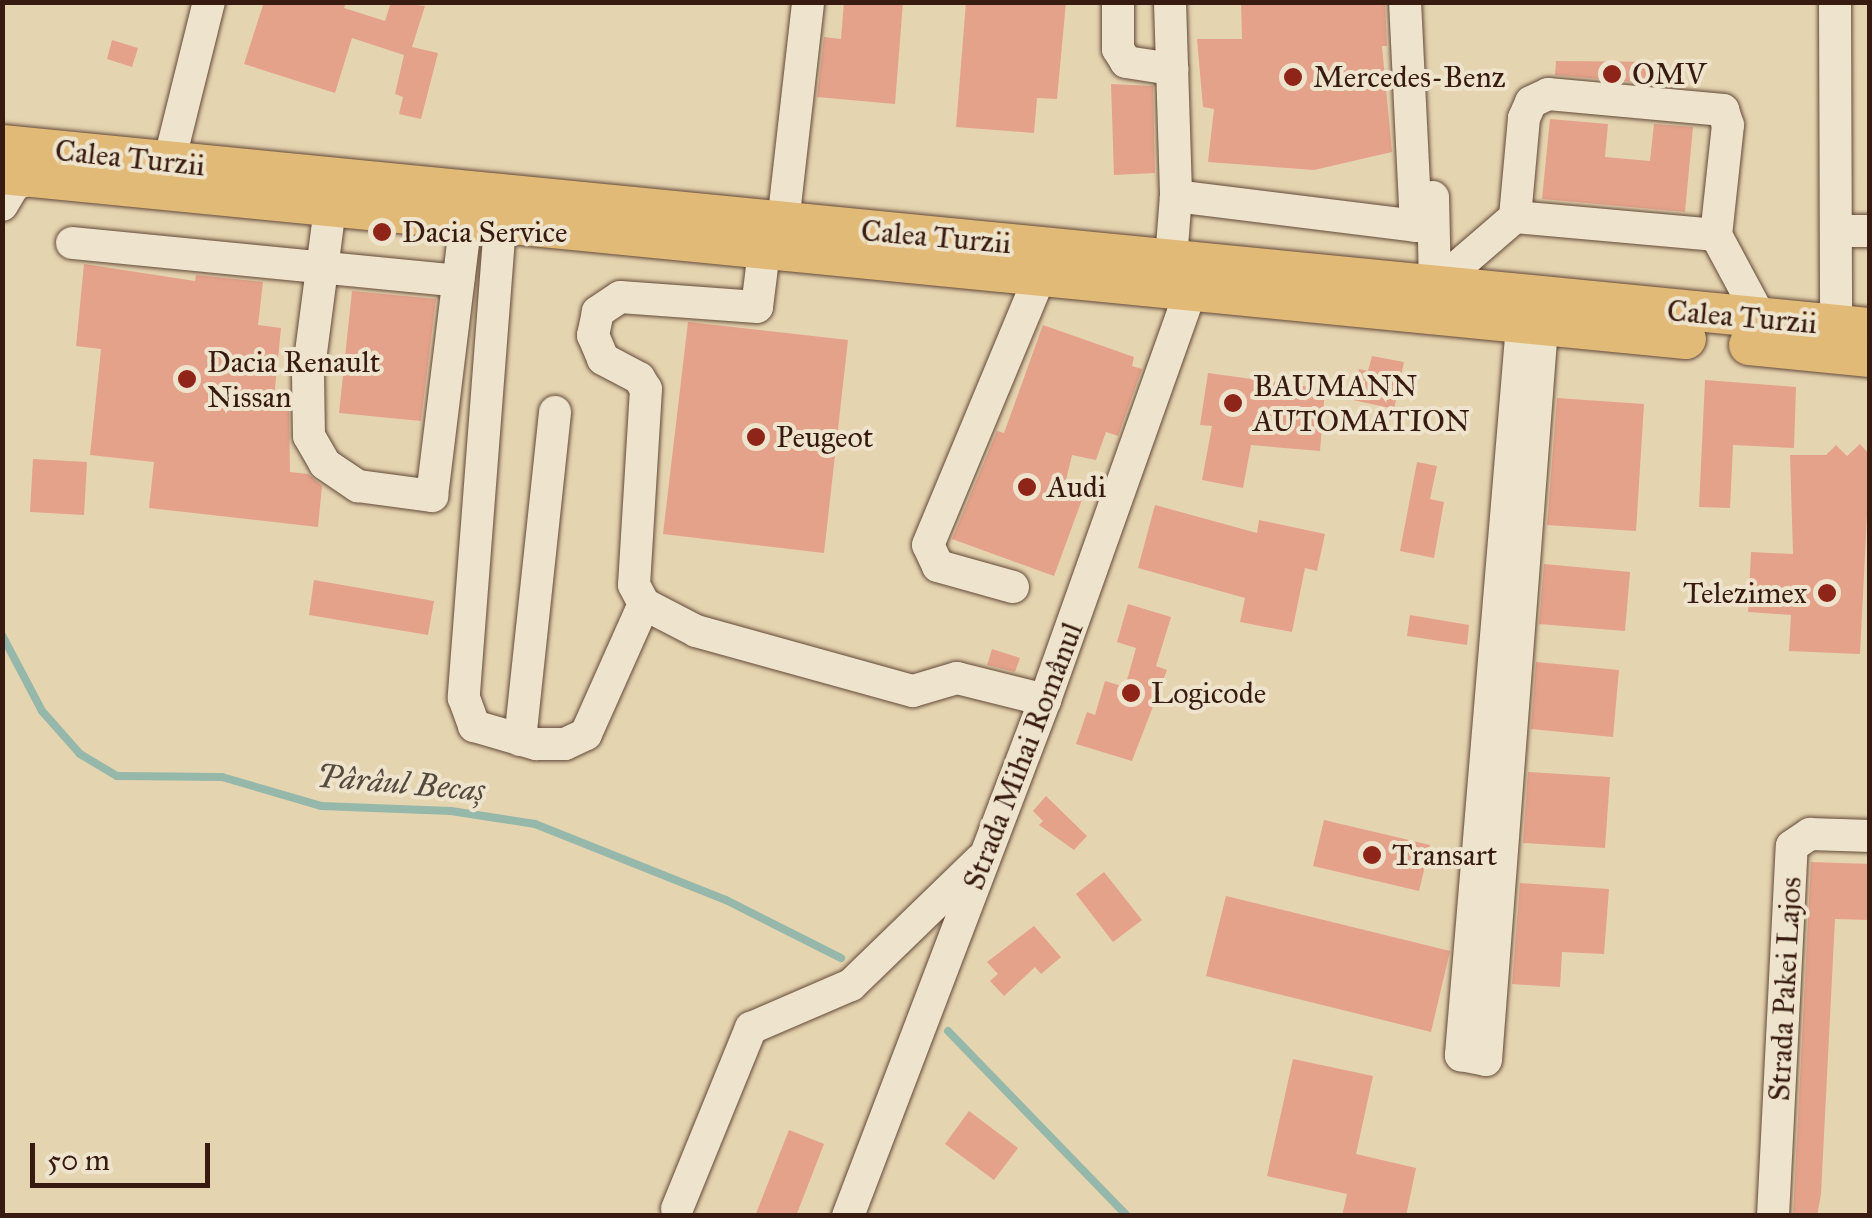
<!DOCTYPE html>
<meta charset="utf-8">
<style>
body{margin:0}
#map{position:relative;width:1872px;height:1218px;overflow:hidden;background:#e5d4b0;font-family:"IM FELL Great Primer",serif}
div>[style]{position:absolute}
[style*='--x']{left:calc(var(--x)*1px);top:calc(var(--y)*1px);width:calc(var(--w)*1px);rotate:calc(var(--a)*1deg)}
.stream>*{height:8px;margin:-4px;padding:0 4px;transform-origin:4px;border-radius:4px;background:#96b8aa}
.building>*{inset:0;background:#e5a28a}
.roads{filter:drop-shadow(0 0 2px #634938) drop-shadow(0 0 2px #634938)}
.minor>*{height:32px;margin:-16px;padding:0 16px;transform-origin:16px;border-radius:16px;background:#eee3cc}
.major>*{height:40px;margin:-20px;padding:0 20px;transform-origin:20px;border-radius:20px;background:#e2ba78}
.dots>*{width:28px;height:28px;translate:-50% -50%;box-sizing:border-box;border:5px solid #eee3cc;border-radius:50%}
span{translate:-50% -50%;white-space:nowrap;text-align:center;line-height:1.15;-webkit-text-stroke:8px #eee3cc;paint-order:stroke}
.poi-label{font-size:30px;color:#381b10}
.left{translate:0 -50%;text-align:left}
.right{translate:-100% -50%;text-align:right}
.street-label{font-size:30px;color:#381b10}
.water-label{font-size:32px;color:#544a3e;font-style:italic}
.frame{position:absolute;inset:0;border:5px solid #381b10;pointer-events:none}
.scale{position:absolute;left:30px;top:1143px;width:180px;height:45px;box-sizing:border-box;border:5px solid #381b10;border-top:0;padding-left:12px;font-size:30px;line-height:35px;white-space:nowrap;color:#381b10;-webkit-text-stroke:8px #eee3cc;paint-order:stroke}
</style>
<div id="map">
<div class="stream">
<i style="--x:2;--y:635;--w:86;--a:62.2"></i>
<i style="--x:42;--y:711;--w:57;--a:48.5"></i>
<i style="--x:80;--y:754;--w:43;--a:30.7"></i>
<i style="--x:117;--y:776;--w:105;--a:0.5"></i>
<i style="--x:222;--y:777;--w:103;--a:16.3"></i>
<i style="--x:321;--y:806;--w:130;--a:2.2"></i>
<i style="--x:451;--y:811;--w:85;--a:8.8"></i>
<i style="--x:535;--y:824;--w:206;--a:21.7"></i>
<i style="--x:726;--y:900;--w:129;--a:26.8"></i>
<i style="--x:948;--y:1031;--w:257;--a:45.9"></i>
</div>
<div class="building">
<i style="clip-path:polygon(264px 2px,346px 2px,344px 8px,385px 21px,391px 2px,425px 6px,412px 47px,438px 53px,421px 119px,399px 114px,403px 97px,395px 94px,404px 55px,352px 38px,335px 93px,244px 64px)"></i>
<i style="clip-path:polygon(844px 2px,903px 2px,895px 104px,817px 97px,824px 37px,841px 39px)"></i>
<i style="clip-path:polygon(966px 2px,1066px 2px,1057px 99px,1037px 98px,1034px 133px,956px 127px)"></i>
<i style="clip-path:polygon(1241px 2px,1385px 2px,1387px 46px,1382px 46px,1392px 152px,1314px 170px,1208px 162px,1214px 109px,1203px 107px,1197px 39px,1242px 39px)"></i>
<i style="clip-path:polygon(112px 40px,138px 48px,132px 67px,107px 59px)"></i>
<i style="clip-path:polygon(1556px 61px,1668px 62px,1668px 85px,1555px 75px)"></i>
<i style="clip-path:polygon(1111px 84px,1153px 86px,1155px 173px,1114px 175px)"></i>
<i style="clip-path:polygon(1550px 119px,1608px 124px,1605px 157px,1650px 161px,1654px 124px,1693px 127px,1685px 212px,1542px 199px)"></i>
<i style="clip-path:polygon(84px 264px,195px 281px,196px 275px,263px 282px,258px 325px,281px 328px,273px 409px,289px 411px,290px 472px,308px 474px,322px 486px,318px 527px,149px 508px,154px 462px,90px 455px,101px 349px,76px 346px)"></i>
<i style="clip-path:polygon(352px 291px,436px 299px,421px 421px,339px 413px)"></i>
<i style="clip-path:polygon(688px 322px,848px 340px,824px 553px,663px 534px)"></i>
<i style="clip-path:polygon(1043px 325px,1134px 357px,1132px 366px,1142px 369px,1118px 436px,1106px 432px,1096px 460px,1072px 455px,1066px 480px,1087px 486px,1054px 576px,952px 539px,997px 431px,1004px 433px)"></i>
<i style="clip-path:polygon(1372px 356px,1404px 362px,1394px 409px,1353px 400px,1359px 369px,1368px 371px)"></i>
<i style="clip-path:polygon(1208px 373px,1325px 389px,1320px 451px,1251px 445px,1243px 488px,1202px 480px,1212px 426px,1200px 425px)"></i>
<i style="clip-path:polygon(1705px 380px,1796px 387px,1794px 448px,1733px 445px,1730px 508px,1699px 507px)"></i>
<i style="clip-path:polygon(1557px 398px,1644px 404px,1636px 531px,1547px 525px)"></i>
<i style="clip-path:polygon(1860px 444px,1870px 455px,1860px 654px,1789px 651px,1791px 615px,1748px 612px,1751px 552px,1793px 554px,1790px 455px,1826px 455px,1836px 445px,1847px 456px)"></i>
<i style="clip-path:polygon(33px 459px,87px 462px,84px 515px,30px 512px)"></i>
<i style="clip-path:polygon(1417px 462px,1437px 466px,1430px 499px,1444px 502px,1434px 558px,1400px 551px)"></i>
<i style="clip-path:polygon(1155px 505px,1257px 533px,1259px 520px,1325px 534px,1317px 571px,1305px 568px,1292px 632px,1240px 622px,1245px 598px,1138px 568px)"></i>
<i style="clip-path:polygon(1544px 564px,1630px 572px,1625px 631px,1539px 624px)"></i>
<i style="clip-path:polygon(314px 580px,434px 601px,428px 635px,309px 615px)"></i>
<i style="clip-path:polygon(1128px 604px,1171px 617px,1156px 666px,1167px 670px,1132px 761px,1076px 744px,1087px 712px,1095px 715px,1105px 681px,1125px 687px,1136px 648px,1117px 642px)"></i>
<i style="clip-path:polygon(1410px 615px,1469px 625px,1467px 645px,1407px 636px)"></i>
<i style="clip-path:polygon(992px 649px,1020px 658px,1015px 672px,987px 665px)"></i>
<i style="clip-path:polygon(1536px 662px,1619px 670px,1613px 737px,1531px 729px)"></i>
<i style="clip-path:polygon(1528px 772px,1610px 777px,1605px 848px,1523px 843px)"></i>
<i style="clip-path:polygon(1046px 796px,1087px 836px,1074px 850px,1039px 825px,1043px 821px,1033px 811px)"></i>
<i style="clip-path:polygon(1324px 820px,1430px 845px,1419px 891px,1313px 866px)"></i>
<i style="clip-path:polygon(1811px 862px,1870px 864px,1870px 920px,1835px 919px,1821px 1194px,1817px 1216px,1793px 1216px)"></i>
<i style="clip-path:polygon(1104px 872px,1142px 920px,1113px 942px,1076px 894px)"></i>
<i style="clip-path:polygon(1520px 883px,1609px 889px,1604px 954px,1562px 952px,1560px 987px,1512px 984px)"></i>
<i style="clip-path:polygon(1226px 896px,1450px 951px,1431px 1032px,1206px 976px)"></i>
<i style="clip-path:polygon(1034px 926px,1061px 957px,1041px 974px,1035px 967px,1004px 996px,990px 981px,998px 974px,987px 962px)"></i>
<i style="clip-path:polygon(1293px 1059px,1373px 1076px,1356px 1154px,1416px 1168px,1406px 1216px,1342px 1216px,1347px 1194px,1267px 1176px)"></i>
<i style="clip-path:polygon(969px 1111px,1018px 1148px,994px 1180px,945px 1144px)"></i>
<i style="clip-path:polygon(789px 1130px,824px 1144px,796px 1216px,755px 1216px)"></i>
</div>
<div class="roads">
<div class="minor">
<i style="--x:1118;--y:2;--w:47;--a:90"></i>
<i style="--x:1118;--y:49;--w:15;--a:58"></i>
<i style="--x:1126;--y:62;--w:47;--a:8.7"></i>
<i style="--x:1170;--y:2;--w:194;--a:88.2"></i>
<i style="--x:1835;--y:2;--w:323;--a:89.8"></i>
<i style="--x:169;--y:162;--w:165;--a:-76"></i>
<i style="--x:1433;--y:197;--w:89;--a:88.7"></i>
<i style="--x:2;--y:205;--w:23;--a:-59"></i>
<i style="--x:14;--y:185;--w:21;--a:-23"></i>
<i style="--x:330;--y:208;--w:167;--a:97.5"></i>
<i style="--x:308;--y:374;--w:62;--a:89.1"></i>
<i style="--x:309;--y:436;--w:32;--a:60"></i>
<i style="--x:325;--y:464;--w:40;--a:34"></i>
<i style="--x:358;--y:486;--w:75;--a:7.7"></i>
<i style="--x:432;--y:496;--w:277;--a:-83"></i>
<i style="--x:1515;--y:217;--w:99;--a:-84.8"></i>
<i style="--x:1524;--y:118;--w:17;--a:-66"></i>
<i style="--x:1531;--y:102;--w:19;--a:-25"></i>
<i style="--x:1548;--y:94;--w:176;--a:5.2"></i>
<i style="--x:1723;--y:110;--w:16;--a:72"></i>
<i style="--x:1728;--y:125;--w:111;--a:96.2"></i>
<i style="--x:783;--y:223;--w:222;--a:-83.5"></i>
<i style="--x:500;--y:225;--w:474;--a:94.4"></i>
<i style="--x:464;--y:698;--w:30;--a:70"></i>
<i style="--x:474;--y:726;--w:65;--a:16.2"></i>
<i style="--x:536;--y:744;--w:29;--a:0"></i>
<i style="--x:565;--y:744;--w:23;--a:-25"></i>
<i style="--x:586;--y:734;--w:142;--a:-66"></i>
<i style="--x:1836;--y:231;--w:34;--a:0"></i>
<i style="--x:72;--y:243;--w:388;--a:5.6"></i>
<i style="--x:764;--y:251;--w:56;--a:97.1"></i>
<i style="--x:757;--y:307;--w:137;--a:-175.8"></i>
<i style="--x:620;--y:297;--w:27;--a:146"></i>
<i style="--x:598;--y:312;--w:24;--a:102"></i>
<i style="--x:593;--y:335;--w:26;--a:67"></i>
<i style="--x:603;--y:359;--w:41;--a:27.8"></i>
<i style="--x:639;--y:378;--w:13;--a:58"></i>
<i style="--x:646;--y:389;--w:196;--a:93.5"></i>
<i style="--x:634;--y:585;--w:21;--a:62"></i>
<i style="--x:644;--y:604;--w:59;--a:27.4"></i>
<i style="--x:696;--y:631;--w:225;--a:15.5"></i>
<i style="--x:913;--y:691;--w:46;--a:-16.5"></i>
<i style="--x:957;--y:678;--w:91;--a:14"></i>
<i style="--x:1171;--y:259;--w:63;--a:-85.5"></i>
<i style="--x:1176;--y:196;--w:242;--a:7.1"></i>
<i style="--x:1416;--y:226;--w:224;--a:-92.8"></i>
<i style="--x:1435;--y:286;--w:106;--a:-40.8"></i>
<i style="--x:1515;--y:217;--w:202;--a:5.1"></i>
<i style="--x:1716;--y:235;--w:95;--a:61.8"></i>
<i style="--x:1522;--y:325;--w:733;--a:94.78"></i>
<i style="--x:1461;--y:1055;--w:25;--a:11"></i>
<i style="--x:1486;--y:1060;--w:735;--a:-85.63"></i>
<i style="--x:1013;--y:587;--w:78;--a:-164.4"></i>
<i style="--x:938;--y:566;--w:23;--a:-115"></i>
<i style="--x:928;--y:545;--w:291;--a:-67.4"></i>
<i style="--x:520;--y:740;--w:330;--a:-83.9"></i>
<i style="--x:677;--y:1209;--w:196;--a:-67.8"></i>
<i style="--x:751;--y:1028;--w:109;--a:-23.3"></i>
<i style="--x:851;--y:985;--w:180;--a:-44.1"></i>
<i style="--x:848;--y:1216;--w:552;--a:-69.1"></i>
<i style="--x:1045;--y:700;--w:432;--a:-70.4"></i>
<i style="--x:1773;--y:1216;--w:370;--a:-87.1"></i>
<i style="--x:1792;--y:846;--w:22;--a:-34"></i>
<i style="--x:1810;--y:834;--w:60;--a:1.9"></i>
</div>
<div class="major">
<i style="--x:2;--y:145;--w:1877;--a:5.6"></i>
<i style="--x:2;--y:174;--w:1692;--a:5.6"></i>
<i style="--x:1749;--y:345;--w:122;--a:5.7"></i>
</div>
</div>
<div class="dots">
<i style="left:1612px;top:74px;background:#8f2418"></i>
<i style="left:1293px;top:77px;background:#8f2418"></i>
<i style="left:382px;top:232px;background:#8f2418"></i>
<i style="left:187px;top:379px;background:#8f2418"></i>
<i style="left:1233px;top:403px;background:#8f2418"></i>
<i style="left:756px;top:437px;background:#8f2418"></i>
<i style="left:1027px;top:487px;background:#8f2418"></i>
<i style="left:1827px;top:593px;background:#8f2418"></i>
<i style="left:1131px;top:693px;background:#8f2418"></i>
<i style="left:1372px;top:855px;background:#8f2418"></i>
</div>
<div class="poi-label">
<span class="left" style="left:1632px;top:74px">OMV</span>
<span class="left" style="left:1313px;top:77px">Mercedes-Benz</span>
<span class="left" style="left:402px;top:232px">Dacia Service</span>
<span class="left" style="left:207px;top:379px">Dacia Renault<br>Nissan</span>
<span class="left" style="left:1253px;top:403px">BAUMANN<br>AUTOMATION</span>
<span class="left" style="left:776px;top:437px">Peugeot</span>
<span class="left" style="left:1047px;top:487px">Audi</span>
<span class="right" style="left:1807px;top:593px">Telezimex</span>
<span class="left" style="left:1151px;top:693px">Logicode</span>
<span class="left" style="left:1392px;top:855px">Transart</span>
</div>
<div class="street-label">
<span style="left:130px;top:158px;rotate:6deg">Calea Turzii</span>
<span style="left:936px;top:237px;rotate:5deg">Calea Turzii</span>
<span style="left:1742px;top:317px;rotate:5deg">Calea Turzii</span>
<span style="left:1023px;top:756px;rotate:-69deg">Strada Mihai Românul</span>
<span style="left:1785px;top:989px;rotate:-87deg">Strada Pakei Lajos</span>
</div>
<div class="water-label">
<span style="left:401px;top:784px;rotate:5deg">Pârâul Becaș</span>
</div>
<div class="frame"></div>
<div class="scale">50 m</div>
</div>
